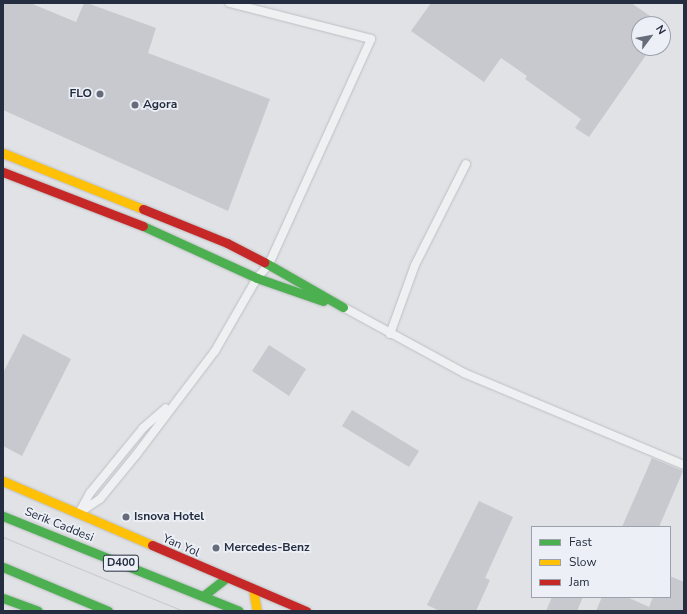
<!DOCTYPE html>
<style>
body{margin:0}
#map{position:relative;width:687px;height:614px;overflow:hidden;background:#e0e2e5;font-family:"Nunito Sans",sans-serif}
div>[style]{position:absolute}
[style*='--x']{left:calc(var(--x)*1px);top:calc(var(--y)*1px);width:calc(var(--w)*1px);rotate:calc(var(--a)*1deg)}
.building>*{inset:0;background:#c7c9ce}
.roads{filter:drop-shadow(0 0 1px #bdbfc3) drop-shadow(0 0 1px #bdbfc3)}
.street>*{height:8px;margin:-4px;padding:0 4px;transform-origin:4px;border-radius:4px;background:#eff0f2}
.fast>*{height:9px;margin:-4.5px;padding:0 4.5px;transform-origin:4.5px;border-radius:4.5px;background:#4caf50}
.slow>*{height:9px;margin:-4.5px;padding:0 4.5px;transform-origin:4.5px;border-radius:4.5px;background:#ffc107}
.jam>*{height:9px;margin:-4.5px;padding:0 4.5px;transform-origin:4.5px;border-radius:4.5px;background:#c62828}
.tram>*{height:1px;margin:-0.5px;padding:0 0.5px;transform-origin:0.5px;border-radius:0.5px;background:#c8cacd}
.dots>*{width:11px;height:11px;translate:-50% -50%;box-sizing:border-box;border:2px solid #ecf0f6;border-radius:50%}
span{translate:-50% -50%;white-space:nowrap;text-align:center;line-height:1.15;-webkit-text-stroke:3.5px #ecf0f6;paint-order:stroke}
.shield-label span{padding:1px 3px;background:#ecf0f6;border:1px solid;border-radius:3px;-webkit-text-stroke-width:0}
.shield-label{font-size:11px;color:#252d40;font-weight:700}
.poi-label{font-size:12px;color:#252d40;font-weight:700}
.right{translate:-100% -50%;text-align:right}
.left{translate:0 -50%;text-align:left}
.street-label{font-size:12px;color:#252d40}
.frame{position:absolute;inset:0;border:4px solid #252d40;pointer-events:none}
.legend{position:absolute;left:531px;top:526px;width:140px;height:72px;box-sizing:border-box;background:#ecf0f6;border:1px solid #9ca2ad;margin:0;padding:5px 7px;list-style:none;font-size:12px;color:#252d40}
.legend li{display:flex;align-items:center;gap:8px;height:20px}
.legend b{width:20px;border:1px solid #9ca2ad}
.north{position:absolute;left:631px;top:16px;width:40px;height:40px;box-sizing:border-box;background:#ecf0f6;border:1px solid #9ca2ad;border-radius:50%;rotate:58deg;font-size:11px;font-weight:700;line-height:16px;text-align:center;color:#252d40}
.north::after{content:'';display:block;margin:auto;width:14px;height:18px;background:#666c7a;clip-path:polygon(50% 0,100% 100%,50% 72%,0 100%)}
</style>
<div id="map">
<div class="building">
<i style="clip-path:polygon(3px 3px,30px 3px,76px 22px,84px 3px,87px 3px,156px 28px,148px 53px,270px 99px,228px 211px,3px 110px)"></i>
<i style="clip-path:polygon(431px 3px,631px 3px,662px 24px,639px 24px,639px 48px,651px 48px,589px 137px,575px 128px,581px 119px,525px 79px,527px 76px,501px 58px,484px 82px,411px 31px)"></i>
<i style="clip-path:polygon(23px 334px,71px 359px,22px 456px,3px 446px,3px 373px)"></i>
<i style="clip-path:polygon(269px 345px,306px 369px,289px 396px,252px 371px)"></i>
<i style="clip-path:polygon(352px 410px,419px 451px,409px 467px,342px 426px)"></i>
<i style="clip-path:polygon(652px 458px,683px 471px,659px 527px,622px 527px)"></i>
<i style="clip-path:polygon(479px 501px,513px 517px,485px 578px,490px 580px,476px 611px,440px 611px,427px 605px)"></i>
<i style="clip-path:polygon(670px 576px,684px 582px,684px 611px,596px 611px,602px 597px,627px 597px,649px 607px,653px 597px,670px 597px)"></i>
<i style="clip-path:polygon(552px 597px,583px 597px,577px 611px,546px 611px)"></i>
</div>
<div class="roads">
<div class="street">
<i style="--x:343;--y:307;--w:138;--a:28.6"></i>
<i style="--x:464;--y:373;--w:238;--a:22.7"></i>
<i style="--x:390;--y:334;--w:73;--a:-70.1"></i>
<i style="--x:415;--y:265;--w:113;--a:-63.2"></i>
<i style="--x:80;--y:511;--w:21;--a:-61"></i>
<i style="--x:90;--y:493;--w:84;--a:-50.8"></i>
<i style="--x:143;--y:428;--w:30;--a:-41"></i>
<i style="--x:79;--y:513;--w:25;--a:-34"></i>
<i style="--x:100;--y:499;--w:57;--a:-50.7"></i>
<i style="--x:136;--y:455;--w:131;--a:-52.8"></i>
<i style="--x:215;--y:351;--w:84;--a:-60.1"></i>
<i style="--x:257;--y:278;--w:18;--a:-49"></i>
<i style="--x:269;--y:264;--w:247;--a:-65.6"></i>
<i style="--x:371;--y:39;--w:146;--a:-165.7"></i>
</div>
<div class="fast">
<i style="--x:143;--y:226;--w:125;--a:24.5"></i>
<i style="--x:257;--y:278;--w:70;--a:19.2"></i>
<i style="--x:264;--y:262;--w:91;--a:29.7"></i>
<i style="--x:3;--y:516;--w:254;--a:21.9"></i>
<i style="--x:3;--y:567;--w:114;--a:22.7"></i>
<i style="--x:203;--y:596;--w:29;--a:-38"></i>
<i style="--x:3;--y:598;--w:37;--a:20"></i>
</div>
<div class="slow">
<i style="--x:3;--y:153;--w:151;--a:21.8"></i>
<i style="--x:3;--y:481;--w:162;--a:23.2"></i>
<i style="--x:253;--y:589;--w:22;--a:80"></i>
</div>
<div class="jam">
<i style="--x:3;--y:172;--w:150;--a:21.1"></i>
<i style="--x:143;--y:209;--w:91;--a:22"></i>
<i style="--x:227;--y:243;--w:42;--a:27.2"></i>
<i style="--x:152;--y:545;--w:168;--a:23.2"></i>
</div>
</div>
<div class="tram">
<i style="--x:3;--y:537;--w:195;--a:22.3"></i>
</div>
<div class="dots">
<i style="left:100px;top:94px;background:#666c7a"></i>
<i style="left:135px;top:105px;background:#666c7a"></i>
<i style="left:126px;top:517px;background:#666c7a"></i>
<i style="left:216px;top:548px;background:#666c7a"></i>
</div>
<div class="shield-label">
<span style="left:121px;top:563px">D400</span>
</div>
<div class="poi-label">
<span class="right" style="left:92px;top:94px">FLO</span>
<span class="left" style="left:143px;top:105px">Agora</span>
<span class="left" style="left:134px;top:517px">Isnova Hotel</span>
<span class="left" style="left:224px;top:548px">Mercedes-Benz</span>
</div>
<div class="street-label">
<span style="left:59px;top:525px;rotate:22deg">Serik Caddesi</span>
<span style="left:181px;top:546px;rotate:24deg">Yan Yol</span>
</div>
<div class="frame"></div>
<ul class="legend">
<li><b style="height:5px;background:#4caf50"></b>Fast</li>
<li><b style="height:5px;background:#ffc107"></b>Slow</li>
<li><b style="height:5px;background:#c62828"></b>Jam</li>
</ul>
<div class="north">N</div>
</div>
